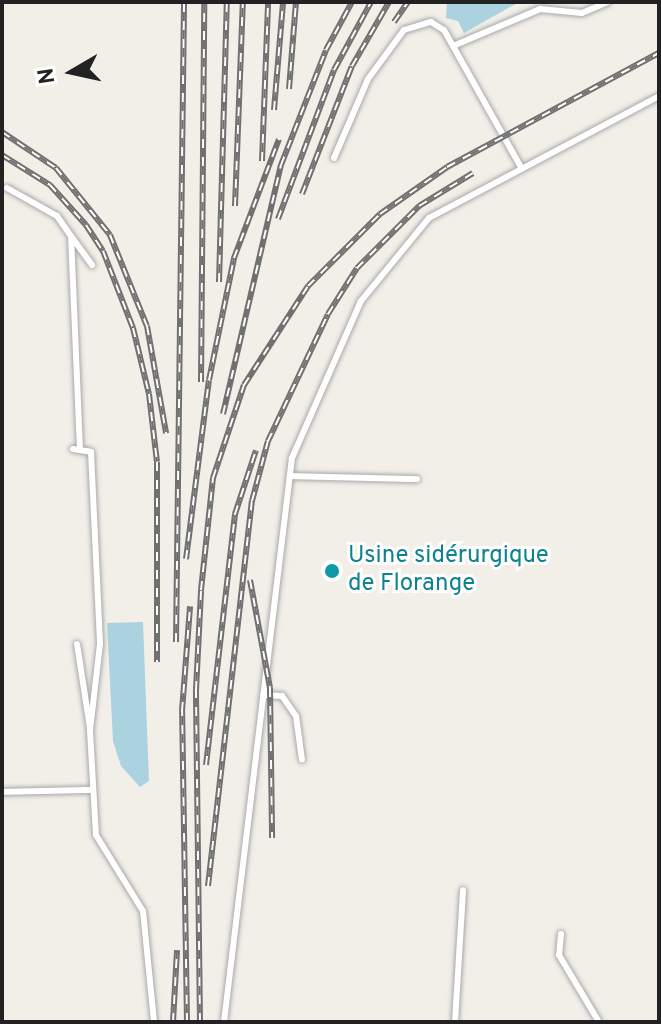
<!DOCTYPE html>
<meta charset="utf-8">
<style>
body{margin:0}
#map{position:relative;width:661px;height:1024px;overflow:hidden;background:#f2efe9;font-family:Overpass,sans-serif}
div>[style]{position:absolute}
[style*='--x']{left:calc(var(--x)*1px);top:calc(var(--y)*1px);width:calc(var(--w)*1px);rotate:calc(var(--a)*1deg)}
.water>*{inset:0;background:#aad3df}
.roads{filter:drop-shadow(0 0 2px #a9a9a9) drop-shadow(0 0 2px #a9a9a9)}
.lane>*{height:6px;margin:-3px;padding:0 3px;transform-origin:3px;border-radius:3px;background:#fff}
.rail>*{height:6px;margin-top:-3px;transform-origin:0;background:repeating-linear-gradient(90deg,#fff 0 9px,#707070 0 18px);box-sizing:border-box;border-block:2px solid #707070}
.dots>*{width:22px;height:22px;translate:-50% -50%;box-sizing:border-box;border:4px solid #fff;border-radius:50%}
span{translate:-50% -50%;white-space:nowrap;text-align:center;line-height:1.15;-webkit-text-stroke:6px #fff;paint-order:stroke}
.culture-label{font-size:24px;color:#0d838f}
.left{translate:0 -50%;text-align:left}
.frame{position:absolute;inset:0;border:4px solid #222;pointer-events:none}
.north{position:absolute;left:32px;top:32px;width:80px;height:80px;-webkit-text-stroke:6px #fff;paint-order:stroke;rotate:261deg;font-size:22px;font-weight:700;line-height:32px;text-align:center;color:#222}
.north::after{content:'';display:block;margin:auto;width:28px;height:36px;background:#222;clip-path:polygon(50% 0,100% 100%,50% 72%,0 100%)}
</style>
<div id="map">
<div class="water">
<i style="clip-path:polygon(447px 2px,519px 2px,464px 33px,458px 21px,446px 18px)"></i>
<i style="clip-path:polygon(143px 622px,149px 781px,140px 787px,121px 766px,113px 741px,107px 623px)"></i>
</div>
<div class="roads">
<div class="lane">
<i style="--x:453;--y:46;--w:95;--a:-23"></i>
<i style="--x:540;--y:9;--w:42;--a:5.4"></i>
<i style="--x:582;--y:13;--w:28;--a:-23"></i>
<i style="--x:334;--y:158;--w:86;--a:-66.7"></i>
<i style="--x:368;--y:79;--w:61;--a:-53.7"></i>
<i style="--x:404;--y:30;--w:28;--a:-17"></i>
<i style="--x:431;--y:22;--w:15;--a:32"></i>
<i style="--x:444;--y:30;--w:159;--a:60.7"></i>
<i style="--x:7;--y:188;--w:57;--a:29.2"></i>
<i style="--x:57;--y:216;--w:24;--a:55"></i>
<i style="--x:73;--y:449;--w:18;--a:9"></i>
<i style="--x:91;--y:452;--w:192;--a:87.3"></i>
<i style="--x:100;--y:644;--w:88;--a:96.6"></i>
<i style="--x:90;--y:731;--w:104;--a:86.7"></i>
<i style="--x:96;--y:835;--w:89;--a:58.3"></i>
<i style="--x:143;--y:911;--w:112;--a:84.3"></i>
<i style="--x:80;--y:450;--w:214;--a:-92.4"></i>
<i style="--x:71;--y:236;--w:36;--a:54"></i>
<i style="--x:290;--y:476;--w:127;--a:1.4"></i>
<i style="--x:77;--y:644;--w:85;--a:81.2"></i>
<i style="--x:263;--y:695;--w:19;--a:3"></i>
<i style="--x:282;--y:696;--w:24;--a:55"></i>
<i style="--x:296;--y:716;--w:44;--a:82.2"></i>
<i style="--x:2;--y:792;--w:91;--a:-1.3"></i>
<i style="--x:561;--y:934;--w:21;--a:95"></i>
<i style="--x:559;--y:955;--w:78;--a:59.2"></i>
<i style="--x:224;--y:1022;--w:568;--a:-83.13"></i>
<i style="--x:292;--y:458;--w:171;--a:-66.3"></i>
<i style="--x:361;--y:301;--w:107;--a:-50.7"></i>
<i style="--x:429;--y:218;--w:260;--a:-27.9"></i>
<i style="--x:455;--y:1022;--w:132;--a:-86.5"></i>
</div>
</div>
<div class="rail">
<i style="--x:394;--y:22;--w:24;--a:-55"></i>
<i style="--x:289;--y:89;--w:87;--a:-85.4"></i>
<i style="--x:274;--y:110;--w:108;--a:-85.2"></i>
<i style="--x:2;--y:132;--w:65;--a:33.7"></i>
<i style="--x:56;--y:168;--w:86;--a:51.1"></i>
<i style="--x:110;--y:235;--w:98;--a:67.9"></i>
<i style="--x:147;--y:326;--w:109;--a:79.9"></i>
<i style="--x:2;--y:155;--w:57;--a:32"></i>
<i style="--x:50;--y:185;--w:54;--a:48"></i>
<i style="--x:86;--y:225;--w:31;--a:57"></i>
<i style="--x:103;--y:251;--w:83;--a:68.7"></i>
<i style="--x:133;--y:328;--w:68;--a:76.4"></i>
<i style="--x:149;--y:394;--w:68;--a:83.3"></i>
<i style="--x:157;--y:462;--w:200;--a:90"></i>
<i style="--x:262;--y:161;--w:159;--a:-87.8"></i>
<i style="--x:302;--y:194;--w:137;--a:-68.7"></i>
<i style="--x:352;--y:66;--w:74;--a:-60"></i>
<i style="--x:235;--y:206;--w:204;--a:-87.8"></i>
<i style="--x:278;--y:219;--w:159;--a:-69.4"></i>
<i style="--x:334;--y:70;--w:77;--a:-61.4"></i>
<i style="--x:219;--y:282;--w:280;--a:-88.4"></i>
<i style="--x:201;--y:382;--w:380;--a:-89.5"></i>
<i style="--x:223;--y:414;--w:256;--a:-76.9"></i>
<i style="--x:281;--y:165;--w:123;--a:-68.6"></i>
<i style="--x:326;--y:50;--w:55;--a:-61.6"></i>
<i style="--x:186;--y:559;--w:180;--a:-82.7"></i>
<i style="--x:209;--y:380;--w:125;--a:-78.4"></i>
<i style="--x:234;--y:258;--w:127;--a:-69.3"></i>
<i style="--x:250;--y:580;--w:110;--a:79.5"></i>
<i style="--x:270;--y:688;--w:150;--a:89.2"></i>
<i style="--x:176;--y:642;--w:640;--a:-89.28"></i>
<i style="--x:206;--y:765;--w:253;--a:-83.4"></i>
<i style="--x:235;--y:514;--w:67;--a:-71.8"></i>
<i style="--x:208;--y:886;--w:388;--a:-83.5"></i>
<i style="--x:252;--y:501;--w:62;--a:-75.1"></i>
<i style="--x:268;--y:441;--w:140;--a:-64.7"></i>
<i style="--x:328;--y:314;--w:54;--a:-57.8"></i>
<i style="--x:357;--y:268;--w:88;--a:-45"></i>
<i style="--x:419;--y:206;--w:63;--a:-31.4"></i>
<i style="--x:173;--y:1022;--w:72;--a:-86.8"></i>
<i style="--x:187;--y:1022;--w:311;--a:-90.9"></i>
<i style="--x:182;--y:711;--w:105;--a:-85.6"></i>
<i style="--x:200;--y:1022;--w:332;--a:-90.7"></i>
<i style="--x:196;--y:690;--w:100;--a:-87.1"></i>
<i style="--x:201;--y:590;--w:113;--a:-83.9"></i>
<i style="--x:213;--y:478;--w:98;--a:-71.6"></i>
<i style="--x:244;--y:385;--w:118;--a:-57.1"></i>
<i style="--x:308;--y:286;--w:102;--a:-45"></i>
<i style="--x:380;--y:214;--w:82;--a:-35"></i>
<i style="--x:447;--y:167;--w:241;--a:-28.3"></i>
</div>
<div class="dots">
<i style="left:332px;top:571px;background:#0f9aa8"></i>
</div>
<div class="culture-label">
<span class="left" style="left:348px;top:571px">Usine sidérurgique<br>de Florange</span>
</div>
<div class="frame"></div>
<div class="north">N</div>
</div>
